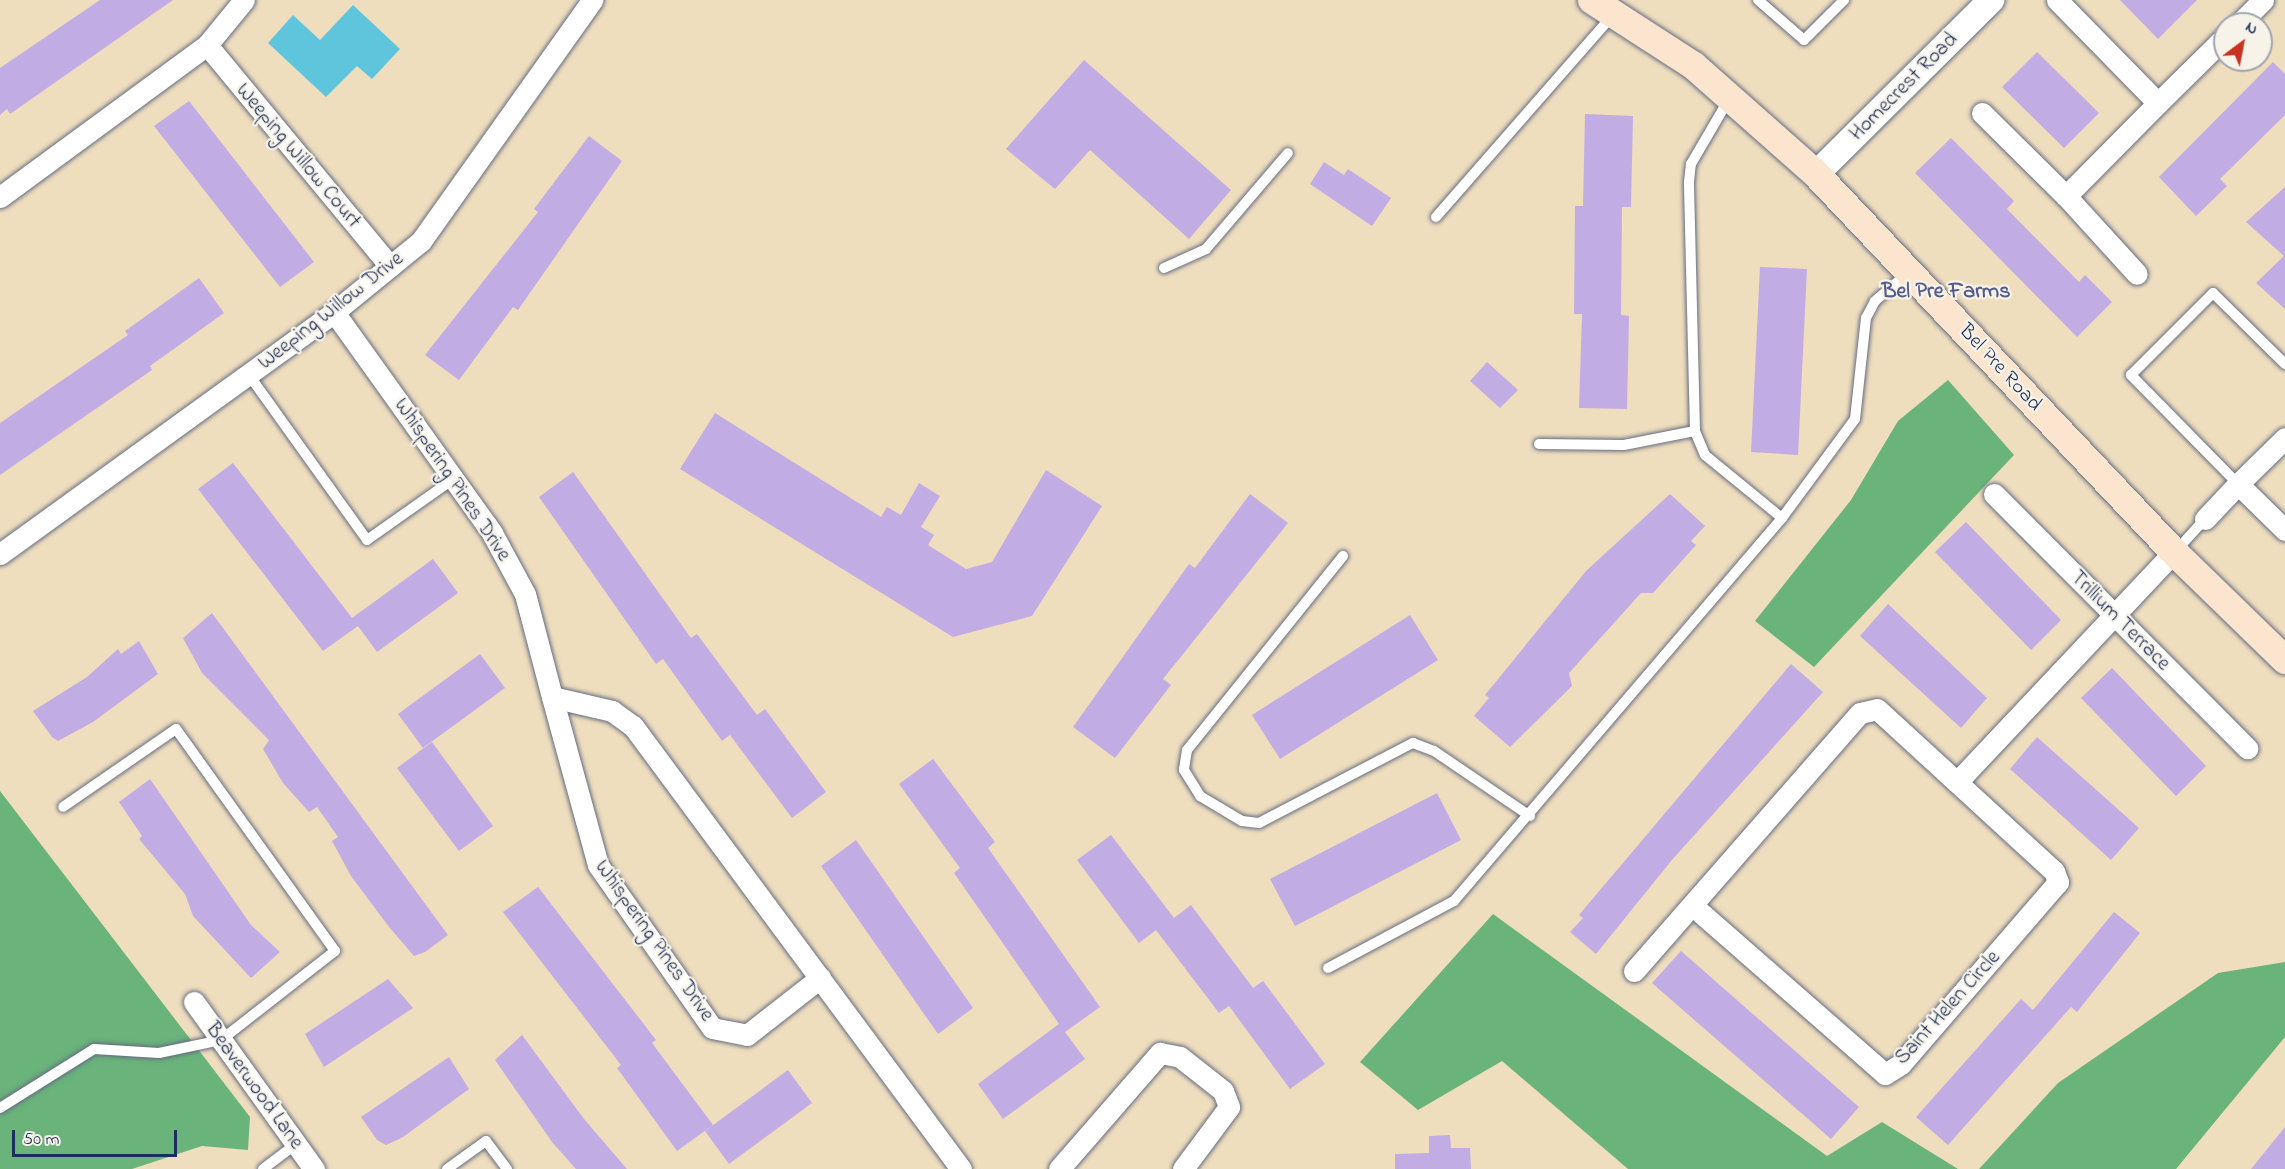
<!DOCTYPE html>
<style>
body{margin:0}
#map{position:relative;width:2285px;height:1169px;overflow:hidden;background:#efdebe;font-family:"Indie Flower",sans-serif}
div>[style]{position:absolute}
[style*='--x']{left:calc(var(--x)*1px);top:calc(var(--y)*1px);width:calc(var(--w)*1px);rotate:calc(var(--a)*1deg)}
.forest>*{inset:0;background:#6ab37b}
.water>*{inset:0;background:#5fc5dd}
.building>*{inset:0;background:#c1ace3}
.roads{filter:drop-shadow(0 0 2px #656c80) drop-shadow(0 0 2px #656c80)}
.service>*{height:10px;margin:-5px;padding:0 5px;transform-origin:5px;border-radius:5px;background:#fff}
.minor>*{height:21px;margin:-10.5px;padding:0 10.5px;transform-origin:10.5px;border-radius:10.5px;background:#fff}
.tertiary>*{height:26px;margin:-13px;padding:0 13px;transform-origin:13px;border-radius:13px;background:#fff}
.secondary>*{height:28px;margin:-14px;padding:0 14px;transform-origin:14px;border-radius:14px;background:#fce5cf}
span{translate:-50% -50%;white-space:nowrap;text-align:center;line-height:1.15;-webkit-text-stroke:4.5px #f7f3e8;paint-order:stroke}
.street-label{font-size:21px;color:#1b2f5e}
.neighbourhood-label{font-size:22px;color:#555b8d;font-weight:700}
.north{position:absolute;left:2213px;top:12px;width:60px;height:60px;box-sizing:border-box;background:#f7f3e8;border:2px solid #9fa5b1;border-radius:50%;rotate:32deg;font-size:16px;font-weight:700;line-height:24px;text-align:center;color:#1b2f5e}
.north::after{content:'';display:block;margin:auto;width:21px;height:27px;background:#c8321e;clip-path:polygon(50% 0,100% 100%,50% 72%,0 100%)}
.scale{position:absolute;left:12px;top:1130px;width:165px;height:27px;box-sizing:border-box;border:3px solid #1b2f5e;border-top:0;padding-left:8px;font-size:18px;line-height:21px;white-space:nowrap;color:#1b2f5e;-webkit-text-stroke:4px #f7f3e8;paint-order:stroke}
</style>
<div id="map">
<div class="forest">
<i style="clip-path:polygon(1948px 380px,2014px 455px,1814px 667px,1755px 621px,1851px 500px,1898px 421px)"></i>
<i style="clip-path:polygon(0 791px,250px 1117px,248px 1150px,202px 1146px,132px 1169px,0 1169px)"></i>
<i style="clip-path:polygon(1493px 914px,1827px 1156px,1882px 1122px,1958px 1169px,1628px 1169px,1502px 1061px,1418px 1110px,1360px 1062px)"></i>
<i style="clip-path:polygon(2285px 962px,2285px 1037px,2176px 1169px,1979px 1169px,2058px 1083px,2218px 973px)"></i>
</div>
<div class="water">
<i style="clip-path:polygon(353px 5px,400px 49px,372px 79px,357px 66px,326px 97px,268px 43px,293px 15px,320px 40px)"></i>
</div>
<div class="building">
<i style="clip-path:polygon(100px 0,173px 0,10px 114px,7px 109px,0 115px,0 68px)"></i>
<i style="clip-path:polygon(2120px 0,2197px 0,2158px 39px)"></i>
<i style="clip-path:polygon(2037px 52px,2099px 113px,2064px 148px,2002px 87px)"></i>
<i style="clip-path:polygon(1084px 60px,1231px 190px,1189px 239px,1090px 150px,1055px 189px,1006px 149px)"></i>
<i style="clip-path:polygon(2273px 62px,2285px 74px,2285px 115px,2220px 179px,2227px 186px,2196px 216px,2159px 177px)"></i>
<i style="clip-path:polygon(189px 101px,314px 262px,280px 287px,154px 126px)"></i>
<i style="clip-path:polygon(1585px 114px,1633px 116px,1631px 207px,1622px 207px,1621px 315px,1629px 316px,1627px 409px,1579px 408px,1582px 314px,1574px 314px,1575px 206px,1583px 206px)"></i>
<i style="clip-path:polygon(589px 136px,622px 161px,518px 310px,513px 307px,459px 380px,425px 355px,538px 212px,534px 209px)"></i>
<i style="clip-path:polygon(1951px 138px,2014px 201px,2007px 209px,2079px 282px,2085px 275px,2112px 302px,2077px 337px,1915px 173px)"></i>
<i style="clip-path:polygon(1324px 162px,1344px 175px,1348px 169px,1391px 198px,1372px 226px,1310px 184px)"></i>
<i style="clip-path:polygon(2285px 187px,2285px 309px,2256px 283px,2284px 256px,2246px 222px)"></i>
<i style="clip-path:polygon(1760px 267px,1807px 269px,1798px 455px,1751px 452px)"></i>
<i style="clip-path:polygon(199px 278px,224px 313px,150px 366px,152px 370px,0 475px,0 423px,128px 335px,125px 331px)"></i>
<i style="clip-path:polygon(1487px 362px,1518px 390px,1500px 408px,1470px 381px)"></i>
<i style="clip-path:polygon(715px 413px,881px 517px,887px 507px,901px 515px,919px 483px,940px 496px,921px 527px,934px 535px,928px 545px,966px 569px,992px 562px,1046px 470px,1102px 506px,1032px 616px,953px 637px,680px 469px)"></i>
<i style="clip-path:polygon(233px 463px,352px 618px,433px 559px,458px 593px,377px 652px,358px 626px,323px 651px,198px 489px)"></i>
<i style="clip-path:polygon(573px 472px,691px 638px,697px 634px,757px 715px,765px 709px,826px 792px,792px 818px,730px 735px,722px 741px,663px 659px,656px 664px,539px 497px)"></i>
<i style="clip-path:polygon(1250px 494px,1288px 523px,1163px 679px,1171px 685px,1115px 758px,1073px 727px,1189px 564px,1195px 568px)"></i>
<i style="clip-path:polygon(1670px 494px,1705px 526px,1691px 541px,1696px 545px,1653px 593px,1641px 593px,1569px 673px,1572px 686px,1510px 747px,1474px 716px,1489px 698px,1485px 695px,1586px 571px)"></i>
<i style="clip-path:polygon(1966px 522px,2061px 620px,2031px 650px,1935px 552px)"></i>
<i style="clip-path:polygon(1888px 604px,1987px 698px,1961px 728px,1860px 636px)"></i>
<i style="clip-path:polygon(212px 613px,448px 935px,425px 952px,414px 956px,389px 927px,351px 876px,332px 841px,338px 837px,317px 807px,309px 812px,283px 783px,263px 749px,269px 740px,202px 673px,183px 638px)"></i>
<i style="clip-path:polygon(1410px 615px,1438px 660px,1280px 759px,1252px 715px)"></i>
<i style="clip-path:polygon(139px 641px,158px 674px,93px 722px,58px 741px,52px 737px,33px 711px,87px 677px,118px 649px,121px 654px)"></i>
<i style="clip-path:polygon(480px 654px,505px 688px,423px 748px,398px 714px)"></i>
<i style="clip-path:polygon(1791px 664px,1823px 692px,1671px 861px,1596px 954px,1570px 932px,1583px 918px,1579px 915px)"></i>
<i style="clip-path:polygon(2112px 668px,2206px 766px,2176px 796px,2081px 698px)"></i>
<i style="clip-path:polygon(2037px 737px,2139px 828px,2111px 860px,2010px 769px)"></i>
<i style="clip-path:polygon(432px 742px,493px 826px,459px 851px,397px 768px)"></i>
<i style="clip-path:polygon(933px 759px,995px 842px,988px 848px,1100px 1007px,1065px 1032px,1085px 1059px,1003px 1119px,978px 1084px,1059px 1024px,954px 873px,960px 868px,899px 784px)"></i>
<i style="clip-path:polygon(150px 779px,251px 925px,280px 952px,251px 978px,193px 916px,185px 894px,139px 839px,142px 836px,119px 802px)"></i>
<i style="clip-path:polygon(1437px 793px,1461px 840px,1295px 926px,1270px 879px)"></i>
<i style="clip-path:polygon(1111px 835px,1174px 918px,1191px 905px,1253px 988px,1263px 981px,1325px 1064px,1290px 1089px,1229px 1006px,1219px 1013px,1156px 930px,1139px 943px,1077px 860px)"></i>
<i style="clip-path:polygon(856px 840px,973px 1008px,938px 1034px,821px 866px)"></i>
<i style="clip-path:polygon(538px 887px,656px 1040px,652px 1043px,713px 1125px,677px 1151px,617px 1068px,621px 1065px,503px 912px)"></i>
<i style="clip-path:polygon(2114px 912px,2140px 933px,2077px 1012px,2071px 1007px,1948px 1145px,1916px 1117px,2021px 999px,2033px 1010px)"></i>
<i style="clip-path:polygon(1681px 951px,1859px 1107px,1831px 1139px,1652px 983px)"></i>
<i style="clip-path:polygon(388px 979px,413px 1008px,324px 1067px,305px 1034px)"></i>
<i style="clip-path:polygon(522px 1035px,584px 1119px,627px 1169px,576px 1169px,552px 1142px,495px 1060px)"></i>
<i style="clip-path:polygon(449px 1057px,469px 1089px,403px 1137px,386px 1145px,377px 1140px,361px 1117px)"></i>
<i style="clip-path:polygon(788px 1070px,812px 1103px,729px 1164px,705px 1131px)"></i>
<i style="clip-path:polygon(2285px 1127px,2285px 1169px,2251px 1169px)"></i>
<i style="clip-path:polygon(1450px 1135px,1451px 1148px,1470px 1148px,1471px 1169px,1395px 1169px,1395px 1154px,1429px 1153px,1429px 1136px)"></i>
</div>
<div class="roads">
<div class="service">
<i style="--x:1758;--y:0;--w:61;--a:41"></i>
<i style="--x:1804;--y:40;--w:57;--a:-45"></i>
<i style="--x:1436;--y:217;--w:267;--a:-48.8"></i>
<i style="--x:1164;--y:268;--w:46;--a:-24.3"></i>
<i style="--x:1206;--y:249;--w:126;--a:-49.5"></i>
<i style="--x:249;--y:375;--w:203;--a:54.4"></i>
<i style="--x:367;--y:540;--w:108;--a:-35.2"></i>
<i style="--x:1539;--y:444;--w:85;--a:0.7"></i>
<i style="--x:1624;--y:445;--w:72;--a:-11.2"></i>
<i style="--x:2238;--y:484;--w:153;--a:-134.5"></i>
<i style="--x:2131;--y:375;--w:116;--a:-45"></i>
<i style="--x:2213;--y:293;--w:101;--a:44.6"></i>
<i style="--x:1782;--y:518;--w:123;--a:-53.6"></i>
<i style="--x:1855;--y:419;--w:102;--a:-83.8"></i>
<i style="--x:1866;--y:318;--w:19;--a:-62"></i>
<i style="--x:1875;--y:301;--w:45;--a:-40.5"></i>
<i style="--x:2175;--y:552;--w:45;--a:-47.7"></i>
<i style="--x:1343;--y:556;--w:249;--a:128.8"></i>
<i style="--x:1187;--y:750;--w:20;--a:99"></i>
<i style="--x:1184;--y:770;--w:31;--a:58"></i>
<i style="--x:1200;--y:796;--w:49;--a:30.8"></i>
<i style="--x:1242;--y:821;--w:17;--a:7"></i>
<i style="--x:1259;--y:823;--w:174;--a:-27.5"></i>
<i style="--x:1413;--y:743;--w:22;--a:21"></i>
<i style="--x:1434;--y:751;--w:116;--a:34.1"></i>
<i style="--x:1328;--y:968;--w:143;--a:-28"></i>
<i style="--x:1454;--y:901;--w:504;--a:-49.42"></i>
<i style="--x:1782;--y:518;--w:99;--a:-140.7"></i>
<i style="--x:1705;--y:455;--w:26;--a:-113"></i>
<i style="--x:1695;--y:431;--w:249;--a:-91.4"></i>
<i style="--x:1689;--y:182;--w:18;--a:-84"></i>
<i style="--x:1691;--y:164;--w:75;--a:-59.7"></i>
<i style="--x:0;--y:1108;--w:111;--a:-32.1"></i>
<i style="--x:94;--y:1049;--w:65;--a:3.5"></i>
<i style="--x:159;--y:1053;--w:63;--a:-11.8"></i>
<i style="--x:221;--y:1040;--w:145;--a:-38"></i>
<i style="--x:335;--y:951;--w:273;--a:-125.6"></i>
<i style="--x:176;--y:729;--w:137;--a:145.4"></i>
<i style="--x:263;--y:1169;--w:41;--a:-37.1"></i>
<i style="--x:447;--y:1169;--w:48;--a:-35.7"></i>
<i style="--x:486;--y:1141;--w:35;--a:53"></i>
</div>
<div class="minor">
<i style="--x:2057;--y:0;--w:144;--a:45.6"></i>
<i style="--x:2158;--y:103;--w:94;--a:-44.6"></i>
<i style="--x:2239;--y:24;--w:34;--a:-45"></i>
<i style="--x:207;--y:45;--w:287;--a:50.4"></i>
<i style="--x:1982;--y:113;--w:118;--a:44.7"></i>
<i style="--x:2066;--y:196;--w:131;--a:-45.3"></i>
<i style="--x:2066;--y:196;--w:105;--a:47.7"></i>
<i style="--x:0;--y:197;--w:257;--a:-36.3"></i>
<i style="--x:207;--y:45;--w:58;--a:-50.6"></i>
<i style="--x:334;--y:312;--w:272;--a:54.4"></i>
<i style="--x:492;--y:533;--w:69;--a:61.6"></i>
<i style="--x:525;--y:594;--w:106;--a:75.3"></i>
<i style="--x:552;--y:697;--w:62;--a:13.1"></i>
<i style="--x:612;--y:711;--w:26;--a:36"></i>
<i style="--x:633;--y:726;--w:551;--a:53.48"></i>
<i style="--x:2285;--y:438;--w:66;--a:135.6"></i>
<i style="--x:2238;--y:484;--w:66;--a:44.4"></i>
<i style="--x:1994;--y:494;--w:359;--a:45.1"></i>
<i style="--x:2205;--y:519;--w:48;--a:-46.7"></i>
<i style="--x:0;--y:554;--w:412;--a:-35.9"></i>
<i style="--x:334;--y:312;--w:112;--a:-39.2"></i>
<i style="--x:421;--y:241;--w:296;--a:-54.6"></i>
<i style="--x:552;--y:697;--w:174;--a:74.7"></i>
<i style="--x:598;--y:865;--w:199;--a:55"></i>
<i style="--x:712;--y:1028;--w:36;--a:11"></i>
<i style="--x:747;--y:1035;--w:93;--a:-38"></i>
<i style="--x:1957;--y:782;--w:316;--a:-46.7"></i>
<i style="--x:1634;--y:971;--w:343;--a:-48.8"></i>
<i style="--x:1860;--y:713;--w:17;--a:-13"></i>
<i style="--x:1877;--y:709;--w:240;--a:42.5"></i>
<i style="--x:2054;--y:871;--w:12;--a:70"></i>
<i style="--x:2058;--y:882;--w:240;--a:130.8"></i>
<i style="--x:1901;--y:1064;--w:19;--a:148"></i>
<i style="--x:1885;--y:1074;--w:254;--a:-138.8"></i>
<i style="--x:194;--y:1002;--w:206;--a:54.3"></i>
<i style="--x:1059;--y:1169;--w:154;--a:-49"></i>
<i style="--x:1160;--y:1053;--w:20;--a:11"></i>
<i style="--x:1180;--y:1057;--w:55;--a:38.3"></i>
<i style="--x:1223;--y:1091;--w:17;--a:69"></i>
<i style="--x:1229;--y:1107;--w:77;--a:126.6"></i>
</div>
<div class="tertiary">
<i style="--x:1816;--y:174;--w:247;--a:-44.8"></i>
</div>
<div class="secondary">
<i style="--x:1592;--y:0;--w:121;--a:32.9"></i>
<i style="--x:1694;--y:66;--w:163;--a:41.5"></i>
<i style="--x:1816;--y:174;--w:521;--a:46.56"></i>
<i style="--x:2174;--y:552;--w:155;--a:44.2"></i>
</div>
</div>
<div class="street-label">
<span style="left:1904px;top:87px;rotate:-45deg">Homecrest Road</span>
<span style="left:298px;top:156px;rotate:50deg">Weeping Willow Court</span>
<span style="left:331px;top:311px;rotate:-38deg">Weeping Willow Drive</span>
<span style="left:2000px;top:368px;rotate:47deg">Bel Pre Road</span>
<span style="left:452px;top:480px;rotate:56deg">Whispering Pines Drive</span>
<span style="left:2120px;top:621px;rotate:45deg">Trillium Terrace</span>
<span style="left:654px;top:941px;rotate:55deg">Whispering Pines Drive</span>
<span style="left:1948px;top:1008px;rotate:-48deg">Saint Helen Circle</span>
<span style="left:254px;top:1086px;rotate:54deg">Beaverwood Lane</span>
</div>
<div class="neighbourhood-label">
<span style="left:1946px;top:293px">Bel Pre Farms</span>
</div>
<div class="north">N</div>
<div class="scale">50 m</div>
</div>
